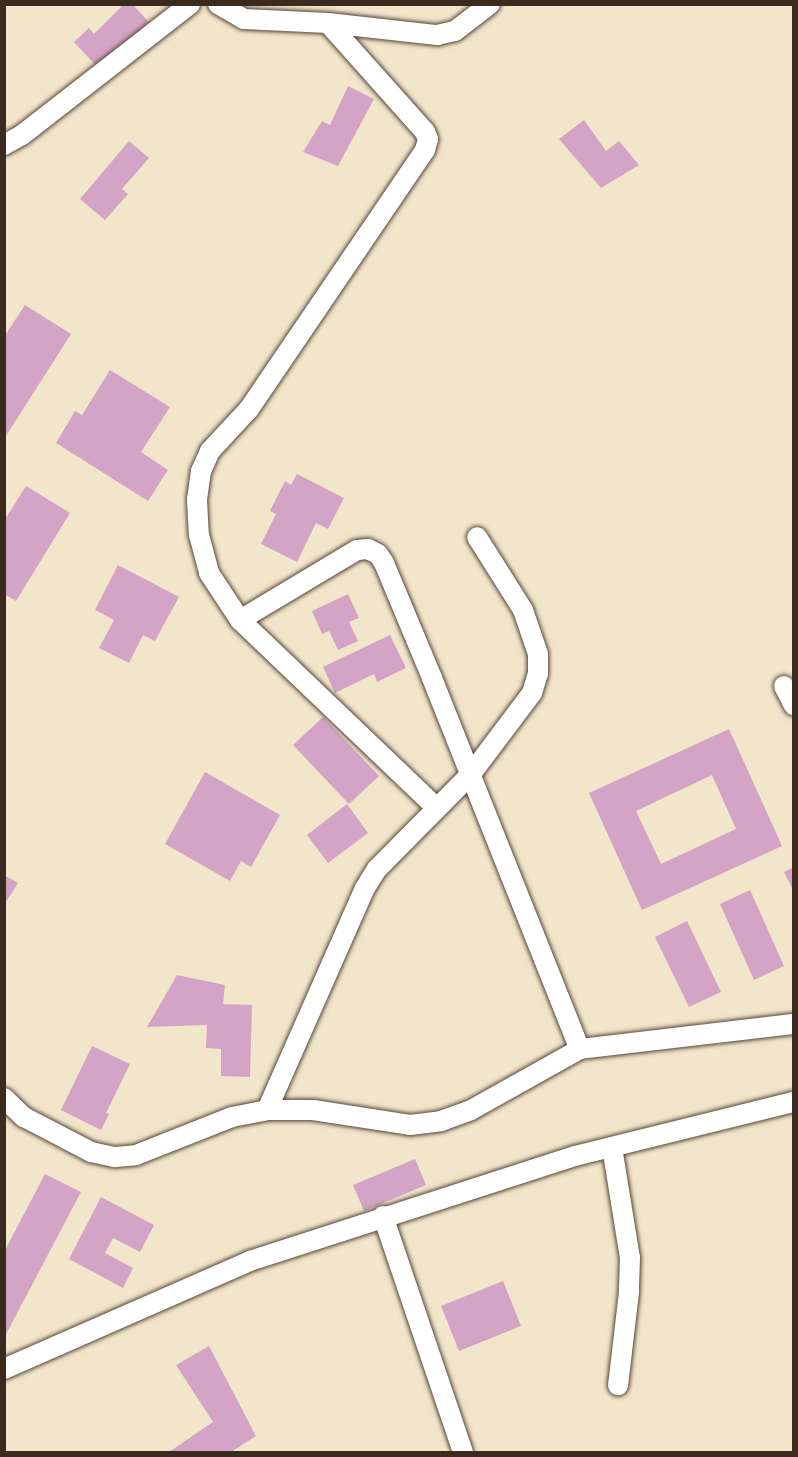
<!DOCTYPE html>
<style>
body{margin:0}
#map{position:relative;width:798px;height:1457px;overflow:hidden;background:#f1e5ca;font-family:Mali,sans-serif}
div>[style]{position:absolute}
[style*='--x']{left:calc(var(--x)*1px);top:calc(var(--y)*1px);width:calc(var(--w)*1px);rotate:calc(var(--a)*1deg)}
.building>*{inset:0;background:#d4a4c6}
.roads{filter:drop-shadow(0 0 2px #564638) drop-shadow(0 0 2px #564638)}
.minor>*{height:20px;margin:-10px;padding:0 10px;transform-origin:10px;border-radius:10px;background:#fff}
span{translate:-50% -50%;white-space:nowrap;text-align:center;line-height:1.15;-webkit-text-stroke:4.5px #fff;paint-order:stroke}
.frame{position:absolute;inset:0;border:6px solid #3b2a1e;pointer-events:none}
</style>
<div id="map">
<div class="building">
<i style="clip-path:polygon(124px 4px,132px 4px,149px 22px,100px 70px,74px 42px,89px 28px,94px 34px)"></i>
<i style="clip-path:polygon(348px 86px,374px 99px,338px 166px,303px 152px,322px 121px,330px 125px)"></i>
<i style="clip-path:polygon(584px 120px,606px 151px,619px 141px,639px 165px,601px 188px,559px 139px)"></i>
<i style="clip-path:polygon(129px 141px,149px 158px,122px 189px,128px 194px,105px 220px,80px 199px)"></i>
<i style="clip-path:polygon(25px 305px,71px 334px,4px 439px,4px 337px)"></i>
<i style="clip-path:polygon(110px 370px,170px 407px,141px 452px,168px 470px,148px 501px,56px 443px,75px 411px,82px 415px)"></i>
<i style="clip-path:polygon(297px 474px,344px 498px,328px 529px,316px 523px,297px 562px,261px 544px,276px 514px,270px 511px,285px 481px,291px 485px)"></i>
<i style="clip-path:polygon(26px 486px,70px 513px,16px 601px,4px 594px,4px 521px)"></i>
<i style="clip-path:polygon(118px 565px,179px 597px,155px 641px,143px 635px,129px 663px,99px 648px,114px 620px,95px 610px)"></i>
<i style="clip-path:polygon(348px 594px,359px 618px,349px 622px,358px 641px,338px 650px,329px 631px,322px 634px,312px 611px)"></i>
<i style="clip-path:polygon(390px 635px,406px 668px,377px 682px,374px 674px,335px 693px,323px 667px)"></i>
<i style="clip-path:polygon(323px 717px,379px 776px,349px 804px,293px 745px)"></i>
<i style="clip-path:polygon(evenodd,729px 729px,782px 846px,642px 910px,589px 793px,729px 729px,712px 775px,736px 829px,661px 864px,636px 811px,712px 775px)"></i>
<i style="clip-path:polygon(205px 772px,280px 815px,251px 867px,241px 861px,230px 881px,165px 844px)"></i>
<i style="clip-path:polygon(347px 804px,368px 833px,328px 863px,307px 835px)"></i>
<i style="clip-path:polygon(794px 867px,794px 892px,784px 872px)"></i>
<i style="clip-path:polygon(4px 875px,18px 883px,4px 905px)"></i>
<i style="clip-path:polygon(750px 890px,784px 966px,754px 980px,720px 904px)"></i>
<i style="clip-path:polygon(687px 921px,721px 992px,689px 1007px,655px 937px)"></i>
<i style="clip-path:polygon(177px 975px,225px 985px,223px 1004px,252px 1005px,250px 1077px,221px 1076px,221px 1049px,206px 1048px,207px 1025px,147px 1027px)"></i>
<i style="clip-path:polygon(92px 1046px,130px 1064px,106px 1113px,109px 1114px,101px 1130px,61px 1110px)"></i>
<i style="clip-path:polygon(415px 1159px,426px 1185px,364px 1211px,353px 1185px)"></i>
<i style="clip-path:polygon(45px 1174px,81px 1192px,4px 1338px,4px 1252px)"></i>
<i style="clip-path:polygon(101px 1197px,154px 1225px,140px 1252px,113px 1238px,105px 1253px,133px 1268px,123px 1288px,69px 1259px)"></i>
<i style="clip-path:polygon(503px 1281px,521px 1326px,459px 1351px,441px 1306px)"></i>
<i style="clip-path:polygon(209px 1346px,256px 1436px,231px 1452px,169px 1452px,213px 1422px,176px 1365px)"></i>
</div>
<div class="roads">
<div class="minor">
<i style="--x:218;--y:4;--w:30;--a:30"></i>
<i style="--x:244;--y:19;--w:84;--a:2.7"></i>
<i style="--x:328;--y:23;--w:110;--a:6.3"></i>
<i style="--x:437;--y:35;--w:18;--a:-13"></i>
<i style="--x:455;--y:31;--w:44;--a:-37.6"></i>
<i style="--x:328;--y:23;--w:146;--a:48.3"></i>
<i style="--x:425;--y:132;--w:8;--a:67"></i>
<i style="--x:428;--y:139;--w:11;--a:105"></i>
<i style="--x:425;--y:150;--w:315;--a:124.2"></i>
<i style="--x:248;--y:410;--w:56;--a:132.8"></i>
<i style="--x:210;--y:451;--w:22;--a:114"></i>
<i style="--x:201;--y:471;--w:29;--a:98"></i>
<i style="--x:197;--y:500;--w:35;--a:87"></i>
<i style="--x:199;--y:535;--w:39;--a:75"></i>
<i style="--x:209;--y:573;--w:56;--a:56.6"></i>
<i style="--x:240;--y:620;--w:272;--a:43.7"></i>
<i style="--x:4;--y:145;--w:21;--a:-29"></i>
<i style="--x:22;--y:135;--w:213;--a:-37.9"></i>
<i style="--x:240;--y:620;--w:136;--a:-30.9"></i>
<i style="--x:357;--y:550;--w:11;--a:-5"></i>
<i style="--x:368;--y:549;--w:11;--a:27"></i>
<i style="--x:378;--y:554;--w:11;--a:56"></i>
<i style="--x:384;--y:563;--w:125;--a:67.3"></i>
<i style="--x:432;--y:678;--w:399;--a:68.3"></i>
<i style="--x:784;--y:686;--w:22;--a:63"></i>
<i style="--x:4;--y:1098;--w:28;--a:44"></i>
<i style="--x:24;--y:1117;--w:76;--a:27.6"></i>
<i style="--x:91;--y:1152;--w:25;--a:12"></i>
<i style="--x:115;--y:1157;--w:21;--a:-5"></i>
<i style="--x:136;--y:1155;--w:103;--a:-21.6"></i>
<i style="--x:232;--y:1117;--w:36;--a:-11"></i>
<i style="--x:267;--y:1110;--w:46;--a:0"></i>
<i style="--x:313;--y:1110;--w:98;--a:8.8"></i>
<i style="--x:410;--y:1125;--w:31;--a:-7"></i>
<i style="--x:441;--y:1121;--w:32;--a:-20"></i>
<i style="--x:471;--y:1110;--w:125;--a:-29.2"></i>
<i style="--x:580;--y:1049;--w:215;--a:-6.7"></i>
<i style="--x:267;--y:1110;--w:243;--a:-66.2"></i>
<i style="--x:365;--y:888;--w:22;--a:-58"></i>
<i style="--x:377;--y:869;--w:134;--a:-45.3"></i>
<i style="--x:471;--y:774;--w:101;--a:-53"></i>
<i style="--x:532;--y:693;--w:21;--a:-73"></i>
<i style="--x:538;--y:673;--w:19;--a:-90"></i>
<i style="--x:538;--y:654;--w:46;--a:-108.8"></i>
<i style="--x:523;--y:610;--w:86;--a:-122.2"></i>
<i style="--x:612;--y:1147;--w:112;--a:80.8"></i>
<i style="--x:630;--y:1258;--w:34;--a:92"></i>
<i style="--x:629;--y:1292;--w:94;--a:96.7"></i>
<i style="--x:383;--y:1216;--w:249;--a:71.3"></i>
<i style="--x:4;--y:1369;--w:269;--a:-23.7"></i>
<i style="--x:250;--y:1261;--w:342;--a:-17.9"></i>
<i style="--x:575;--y:1156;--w:226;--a:-13.9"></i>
</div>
</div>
<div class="frame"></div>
</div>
